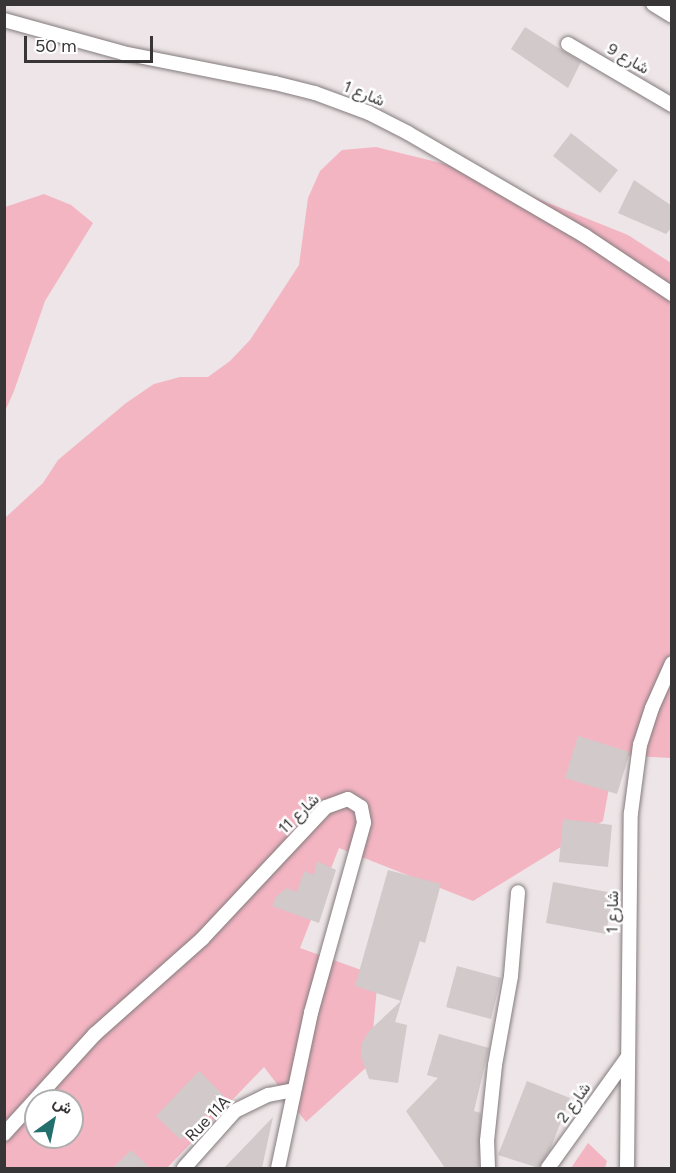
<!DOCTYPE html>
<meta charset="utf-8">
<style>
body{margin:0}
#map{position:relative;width:676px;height:1173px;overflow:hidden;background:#ede5e7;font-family:Figtree,Vazirmatn,sans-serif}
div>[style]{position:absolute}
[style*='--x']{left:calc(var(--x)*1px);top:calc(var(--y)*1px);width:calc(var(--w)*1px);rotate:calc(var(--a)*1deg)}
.green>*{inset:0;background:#f4b5c3}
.building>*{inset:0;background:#d1c9ca}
.roads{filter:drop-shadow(0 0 2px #837b7d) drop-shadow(0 0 2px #837b7d)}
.street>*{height:14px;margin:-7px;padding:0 7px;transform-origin:7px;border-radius:7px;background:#fff}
span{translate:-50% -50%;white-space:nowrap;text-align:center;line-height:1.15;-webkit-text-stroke:5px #fff;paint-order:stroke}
.street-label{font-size:16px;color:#383536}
.frame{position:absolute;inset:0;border:6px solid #383536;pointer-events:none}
.north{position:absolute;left:24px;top:1089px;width:60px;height:60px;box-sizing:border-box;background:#fff;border:2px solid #afaeaf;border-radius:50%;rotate:33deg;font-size:16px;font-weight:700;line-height:24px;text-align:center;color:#383536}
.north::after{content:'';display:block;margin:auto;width:21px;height:27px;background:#236f6e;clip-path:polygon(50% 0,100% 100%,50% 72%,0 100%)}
.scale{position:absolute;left:24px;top:36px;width:129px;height:27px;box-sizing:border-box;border:3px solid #383536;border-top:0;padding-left:8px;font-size:18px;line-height:21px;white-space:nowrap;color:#383536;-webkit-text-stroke:4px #fff;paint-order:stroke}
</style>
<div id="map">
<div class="green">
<i style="clip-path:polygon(evenodd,376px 147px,461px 168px,628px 235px,671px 263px,671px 758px,615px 755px,603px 821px,473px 901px,339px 848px,300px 948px,378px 976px,370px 1064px,306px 1122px,264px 1067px,167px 1168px,5px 1168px,5px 518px,43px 483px,58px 460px,126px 403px,154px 384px,180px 377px,208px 377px,230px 361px,250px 340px,299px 265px,308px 198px,320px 171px,342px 150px,376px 147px,36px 1101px,72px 1101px,72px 1137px,36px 1137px,36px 1101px)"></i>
<i style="clip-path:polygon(44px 194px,71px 205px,93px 223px,45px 301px,14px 391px,5px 411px,5px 207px)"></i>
<i style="clip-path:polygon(588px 1143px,607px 1161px,605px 1168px,571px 1168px)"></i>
</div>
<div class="building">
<i style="clip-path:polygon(525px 27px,581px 62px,568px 88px,511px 49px)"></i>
<i style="clip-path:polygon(571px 133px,618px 170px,600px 193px,553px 156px)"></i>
<i style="clip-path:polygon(634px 180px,672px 206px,672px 227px,666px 234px,618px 213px)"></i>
<i style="clip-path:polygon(578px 736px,630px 752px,617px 794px,565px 778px)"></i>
<i style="clip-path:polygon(563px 819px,612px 825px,608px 867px,559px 862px)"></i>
<i style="clip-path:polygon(317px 861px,336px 870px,319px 923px,272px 906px,276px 897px,286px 888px,297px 892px,304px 871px,314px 875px)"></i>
<i style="clip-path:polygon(388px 870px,441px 884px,425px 943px,420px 941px,395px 1022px,407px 1025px,398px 1083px,369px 1079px,361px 1056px,362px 1043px,369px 1031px,401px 1001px,355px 986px)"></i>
<i style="clip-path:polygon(553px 882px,613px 893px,606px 934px,546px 923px)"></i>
<i style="clip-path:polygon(457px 966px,501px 978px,491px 1019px,446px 1007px)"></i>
<i style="clip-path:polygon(439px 1034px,489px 1048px,474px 1111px,481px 1113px,479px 1168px,445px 1168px,406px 1111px,438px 1078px,427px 1075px)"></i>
<i style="clip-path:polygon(199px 1071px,224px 1096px,181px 1140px,156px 1116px)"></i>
<i style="clip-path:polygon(527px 1081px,570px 1098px,550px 1150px,539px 1168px,498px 1155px)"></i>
<i style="clip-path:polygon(273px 1117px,262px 1168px,224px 1168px)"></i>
<i style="clip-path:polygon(131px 1150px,150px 1168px,113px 1168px)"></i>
</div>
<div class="roads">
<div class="street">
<i style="--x:653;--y:4;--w:22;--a:32"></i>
<i style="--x:4;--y:20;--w:123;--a:15.5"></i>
<i style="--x:123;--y:53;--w:155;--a:11.2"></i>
<i style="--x:275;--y:83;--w:41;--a:14"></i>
<i style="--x:315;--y:93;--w:58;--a:20.3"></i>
<i style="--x:369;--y:113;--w:44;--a:27.1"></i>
<i style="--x:408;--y:133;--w:205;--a:30.2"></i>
<i style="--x:585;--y:236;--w:105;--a:33.7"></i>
<i style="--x:568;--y:44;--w:121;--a:30.4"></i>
<i style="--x:4;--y:1134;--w:135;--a:-47.7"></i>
<i style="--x:95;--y:1034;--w:143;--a:-41.6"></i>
<i style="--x:202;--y:939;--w:181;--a:-46.8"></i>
<i style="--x:326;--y:807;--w:23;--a:-20"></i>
<i style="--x:348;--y:799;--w:15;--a:32"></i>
<i style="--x:361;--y:807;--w:16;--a:79"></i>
<i style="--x:364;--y:823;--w:197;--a:105.6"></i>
<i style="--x:311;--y:1013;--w:158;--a:102"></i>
<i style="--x:184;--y:1168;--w:76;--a:-48.2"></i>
<i style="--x:235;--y:1111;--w:37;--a:-26"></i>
<i style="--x:268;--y:1095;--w:26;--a:-11"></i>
<i style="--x:488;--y:1168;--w:27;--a:-92"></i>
<i style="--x:487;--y:1141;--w:76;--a:-84"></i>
<i style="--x:495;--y:1065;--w:90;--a:-79.8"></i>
<i style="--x:511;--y:976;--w:84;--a:-85.2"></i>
<i style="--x:548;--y:1168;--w:135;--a:-54.3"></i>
<i style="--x:627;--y:1168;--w:355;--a:-89.4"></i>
<i style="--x:631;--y:813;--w:69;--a:-82.5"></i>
<i style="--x:640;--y:745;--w:39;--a:-72"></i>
<i style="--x:652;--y:708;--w:49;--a:-66"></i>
</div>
</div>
<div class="street-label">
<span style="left:628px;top:59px;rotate:30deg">شارع 9</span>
<span style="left:364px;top:94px;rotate:22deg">شارع 1</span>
<span style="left:299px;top:814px;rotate:-44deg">شارع 11</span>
<span style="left:613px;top:912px;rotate:-89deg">شارع 1</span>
<span style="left:574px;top:1103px;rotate:-54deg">شارع 2</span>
<span style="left:208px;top:1119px;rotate:-46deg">Rue 11A</span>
</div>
<div class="frame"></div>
<div class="north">ش</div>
<div class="scale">50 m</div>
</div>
